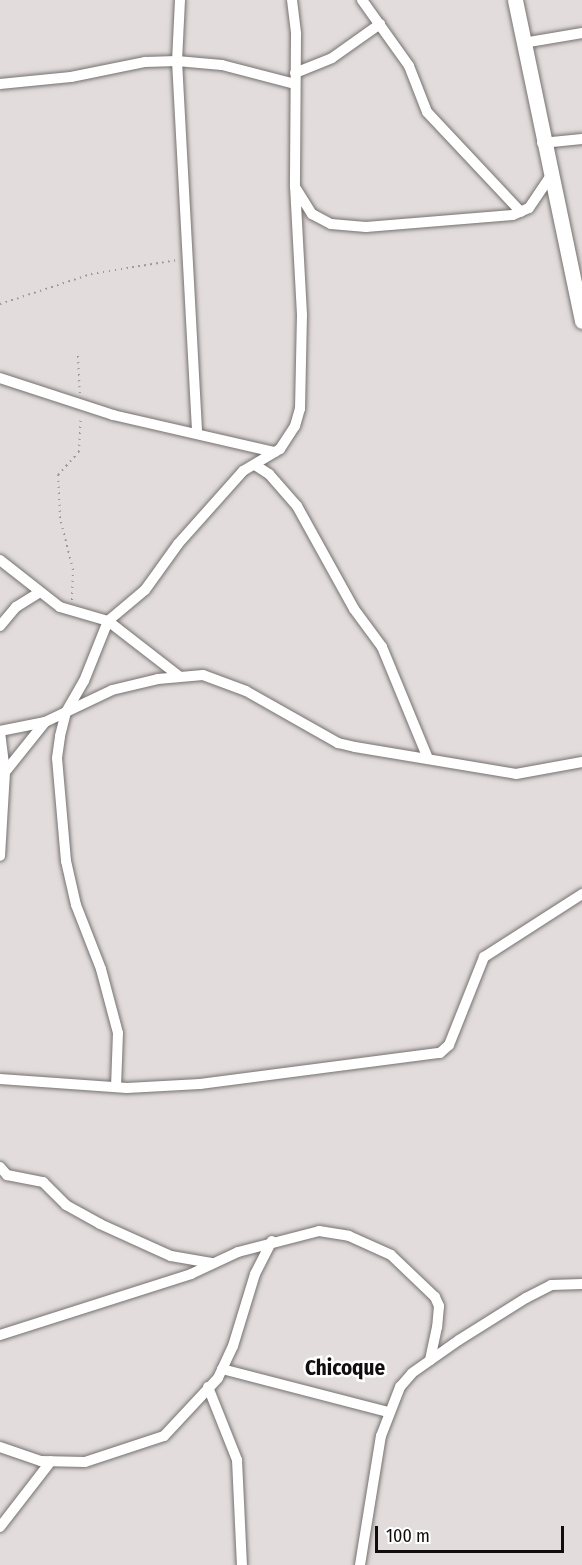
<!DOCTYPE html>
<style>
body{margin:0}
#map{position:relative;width:582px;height:1565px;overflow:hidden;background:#e2dddc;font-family:"Fira Sans Condensed",sans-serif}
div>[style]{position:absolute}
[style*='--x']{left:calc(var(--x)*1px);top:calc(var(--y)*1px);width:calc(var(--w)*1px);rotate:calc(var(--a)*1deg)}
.path>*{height:2px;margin-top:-1px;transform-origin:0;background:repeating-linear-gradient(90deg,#9d9898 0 1.5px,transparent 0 6px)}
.roads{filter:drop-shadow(0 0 2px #767170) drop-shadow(0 0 2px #767170)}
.street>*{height:10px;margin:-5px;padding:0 5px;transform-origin:5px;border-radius:5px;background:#fff}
.secondary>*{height:15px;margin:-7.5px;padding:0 7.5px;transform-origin:7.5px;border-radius:7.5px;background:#fff}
span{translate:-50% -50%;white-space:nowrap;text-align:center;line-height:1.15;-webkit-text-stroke:5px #fff;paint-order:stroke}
.district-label{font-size:21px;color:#0f0d0d;font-weight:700}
.scale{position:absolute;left:375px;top:1526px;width:189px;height:27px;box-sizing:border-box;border:3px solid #0f0d0d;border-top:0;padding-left:8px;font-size:18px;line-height:21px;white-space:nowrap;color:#0f0d0d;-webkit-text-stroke:4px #fff;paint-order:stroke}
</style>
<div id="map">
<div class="path">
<i style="--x:0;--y:304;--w:96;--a:-18.2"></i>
<i style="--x:91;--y:274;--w:87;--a:-9.2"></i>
<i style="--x:78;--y:356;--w:38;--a:87"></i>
<i style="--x:72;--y:600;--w:30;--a:-88"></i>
<i style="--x:73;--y:570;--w:54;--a:-104"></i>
<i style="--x:60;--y:518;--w:43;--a:-92.7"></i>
<i style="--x:58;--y:475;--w:31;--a:-48"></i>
<i style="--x:79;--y:452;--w:34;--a:-87"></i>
</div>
<div class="roads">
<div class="street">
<i style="--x:180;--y:0;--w:61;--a:92.8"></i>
<i style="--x:177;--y:61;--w:373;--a:86.9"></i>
<i style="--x:292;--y:0;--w:34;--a:83"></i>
<i style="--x:296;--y:34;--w:153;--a:90.4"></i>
<i style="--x:295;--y:187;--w:32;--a:58"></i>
<i style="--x:312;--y:214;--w:21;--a:28"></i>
<i style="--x:331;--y:224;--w:35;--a:5"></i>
<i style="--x:366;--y:227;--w:147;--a:-4.7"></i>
<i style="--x:513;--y:215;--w:17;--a:-24"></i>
<i style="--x:529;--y:208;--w:36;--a:-56"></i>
<i style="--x:362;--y:0;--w:81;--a:54.5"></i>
<i style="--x:409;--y:66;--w:49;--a:68.6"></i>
<i style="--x:427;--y:112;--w:137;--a:46.8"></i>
<i style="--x:523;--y:43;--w:60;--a:-9.6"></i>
<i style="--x:295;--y:73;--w:40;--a:-22"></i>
<i style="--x:332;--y:58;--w:59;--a:-35.3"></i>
<i style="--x:0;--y:84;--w:71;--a:-5.6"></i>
<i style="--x:71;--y:77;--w:76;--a:-11.5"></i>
<i style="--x:145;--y:62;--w:32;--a:-2"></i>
<i style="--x:177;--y:61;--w:45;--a:5.1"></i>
<i style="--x:222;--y:65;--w:75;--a:14.6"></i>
<i style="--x:542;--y:143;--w:40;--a:-5.7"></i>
<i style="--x:0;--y:378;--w:119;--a:18.1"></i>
<i style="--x:113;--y:415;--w:166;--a:12.9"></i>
<i style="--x:255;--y:465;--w:17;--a:33"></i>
<i style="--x:269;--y:474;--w:43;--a:48.8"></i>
<i style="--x:297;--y:506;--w:118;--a:61"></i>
<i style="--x:354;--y:609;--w:47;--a:53.6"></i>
<i style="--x:382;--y:647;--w:118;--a:67.6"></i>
<i style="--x:0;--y:560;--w:76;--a:38.1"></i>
<i style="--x:60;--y:607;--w:50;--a:16.3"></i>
<i style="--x:108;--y:621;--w:90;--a:37.8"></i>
<i style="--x:0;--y:626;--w:25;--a:-50"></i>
<i style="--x:16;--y:607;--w:26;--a:-32"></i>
<i style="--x:0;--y:731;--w:46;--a:-11.3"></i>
<i style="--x:45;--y:722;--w:74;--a:-25.5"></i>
<i style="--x:112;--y:690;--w:47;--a:-13.4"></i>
<i style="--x:158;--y:679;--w:45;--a:-5.1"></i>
<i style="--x:203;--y:675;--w:46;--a:20.4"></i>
<i style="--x:246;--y:691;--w:106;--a:29.5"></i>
<i style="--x:338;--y:743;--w:17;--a:13"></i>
<i style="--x:355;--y:747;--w:163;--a:9.5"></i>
<i style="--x:516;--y:774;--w:67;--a:-10.3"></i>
<i style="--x:0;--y:732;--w:40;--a:82.9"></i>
<i style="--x:5;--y:772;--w:84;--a:93.4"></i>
<i style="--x:5;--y:772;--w:64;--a:-51.3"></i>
<i style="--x:0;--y:1079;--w:127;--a:4.1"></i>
<i style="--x:127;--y:1088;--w:73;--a:-3.1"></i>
<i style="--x:200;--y:1084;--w:242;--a:-7.4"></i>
<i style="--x:440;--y:1053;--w:12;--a:-42"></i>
<i style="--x:449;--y:1045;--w:95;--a:-68.3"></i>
<i style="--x:484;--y:957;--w:117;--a:-32.7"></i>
<i style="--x:116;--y:1087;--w:54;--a:-87.9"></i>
<i style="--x:118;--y:1033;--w:66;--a:-104.9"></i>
<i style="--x:101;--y:969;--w:69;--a:-111.3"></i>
<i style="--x:76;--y:905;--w:45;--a:-102.8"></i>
<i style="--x:66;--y:861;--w:103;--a:-95"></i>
<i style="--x:57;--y:758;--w:22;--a:-82"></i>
<i style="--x:60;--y:736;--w:25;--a:-76"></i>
<i style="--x:66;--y:712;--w:36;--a:-60"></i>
<i style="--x:84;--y:681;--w:65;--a:-68.2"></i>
<i style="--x:108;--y:621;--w:48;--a:-40"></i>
<i style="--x:145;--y:590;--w:57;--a:-54.3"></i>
<i style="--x:178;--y:544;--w:98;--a:-48.3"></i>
<i style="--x:243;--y:471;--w:43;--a:-30.7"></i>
<i style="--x:280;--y:449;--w:27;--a:-57"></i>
<i style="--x:295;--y:426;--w:18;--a:-74"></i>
<i style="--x:300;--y:409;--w:94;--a:-88.8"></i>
<i style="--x:302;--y:315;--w:128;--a:-93.1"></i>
<i style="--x:0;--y:1167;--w:11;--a:49"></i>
<i style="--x:7;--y:1175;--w:37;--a:11"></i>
<i style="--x:43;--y:1182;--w:33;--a:45"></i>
<i style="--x:66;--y:1205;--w:39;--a:29"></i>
<i style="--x:100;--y:1224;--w:78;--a:24.3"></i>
<i style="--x:171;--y:1256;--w:41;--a:9.9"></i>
<i style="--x:0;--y:1335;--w:201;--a:-17.7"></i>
<i style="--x:191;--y:1274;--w:52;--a:-25.1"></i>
<i style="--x:238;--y:1252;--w:84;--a:-14.5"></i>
<i style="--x:319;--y:1231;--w:30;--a:9"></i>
<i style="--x:349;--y:1236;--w:46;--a:24.3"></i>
<i style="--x:391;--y:1255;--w:61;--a:43.7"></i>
<i style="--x:435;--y:1297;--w:10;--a:66"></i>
<i style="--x:439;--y:1306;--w:21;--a:95"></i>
<i style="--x:437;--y:1327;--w:34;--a:102"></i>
<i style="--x:222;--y:1369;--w:171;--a:14.5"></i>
<i style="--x:208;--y:1387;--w:79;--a:68.3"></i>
<i style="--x:237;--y:1460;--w:105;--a:87.3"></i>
<i style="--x:0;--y:1447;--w:43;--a:18.9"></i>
<i style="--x:41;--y:1461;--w:44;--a:1.3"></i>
<i style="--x:85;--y:1462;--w:83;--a:-18.2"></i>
<i style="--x:164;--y:1436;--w:79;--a:-47"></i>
<i style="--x:218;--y:1378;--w:35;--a:-65"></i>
<i style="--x:233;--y:1346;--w:75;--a:-73"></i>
<i style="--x:255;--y:1274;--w:37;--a:-63"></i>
<i style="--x:0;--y:1527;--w:83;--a:-52.3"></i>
<i style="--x:360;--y:1565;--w:131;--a:-80.8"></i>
<i style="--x:381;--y:1436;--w:53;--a:-68.8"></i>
<i style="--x:400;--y:1387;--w:18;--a:-49"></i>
<i style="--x:412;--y:1373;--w:57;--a:-35.1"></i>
<i style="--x:459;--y:1340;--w:79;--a:-32.1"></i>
<i style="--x:526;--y:1298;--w:28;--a:-27"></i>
<i style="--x:551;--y:1285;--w:31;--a:-2"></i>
</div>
<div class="secondary">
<i style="--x:515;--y:0;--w:328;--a:78.2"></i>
</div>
</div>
<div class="district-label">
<span style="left:345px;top:1368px">Chicoque</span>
</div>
<div class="scale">100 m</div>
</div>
